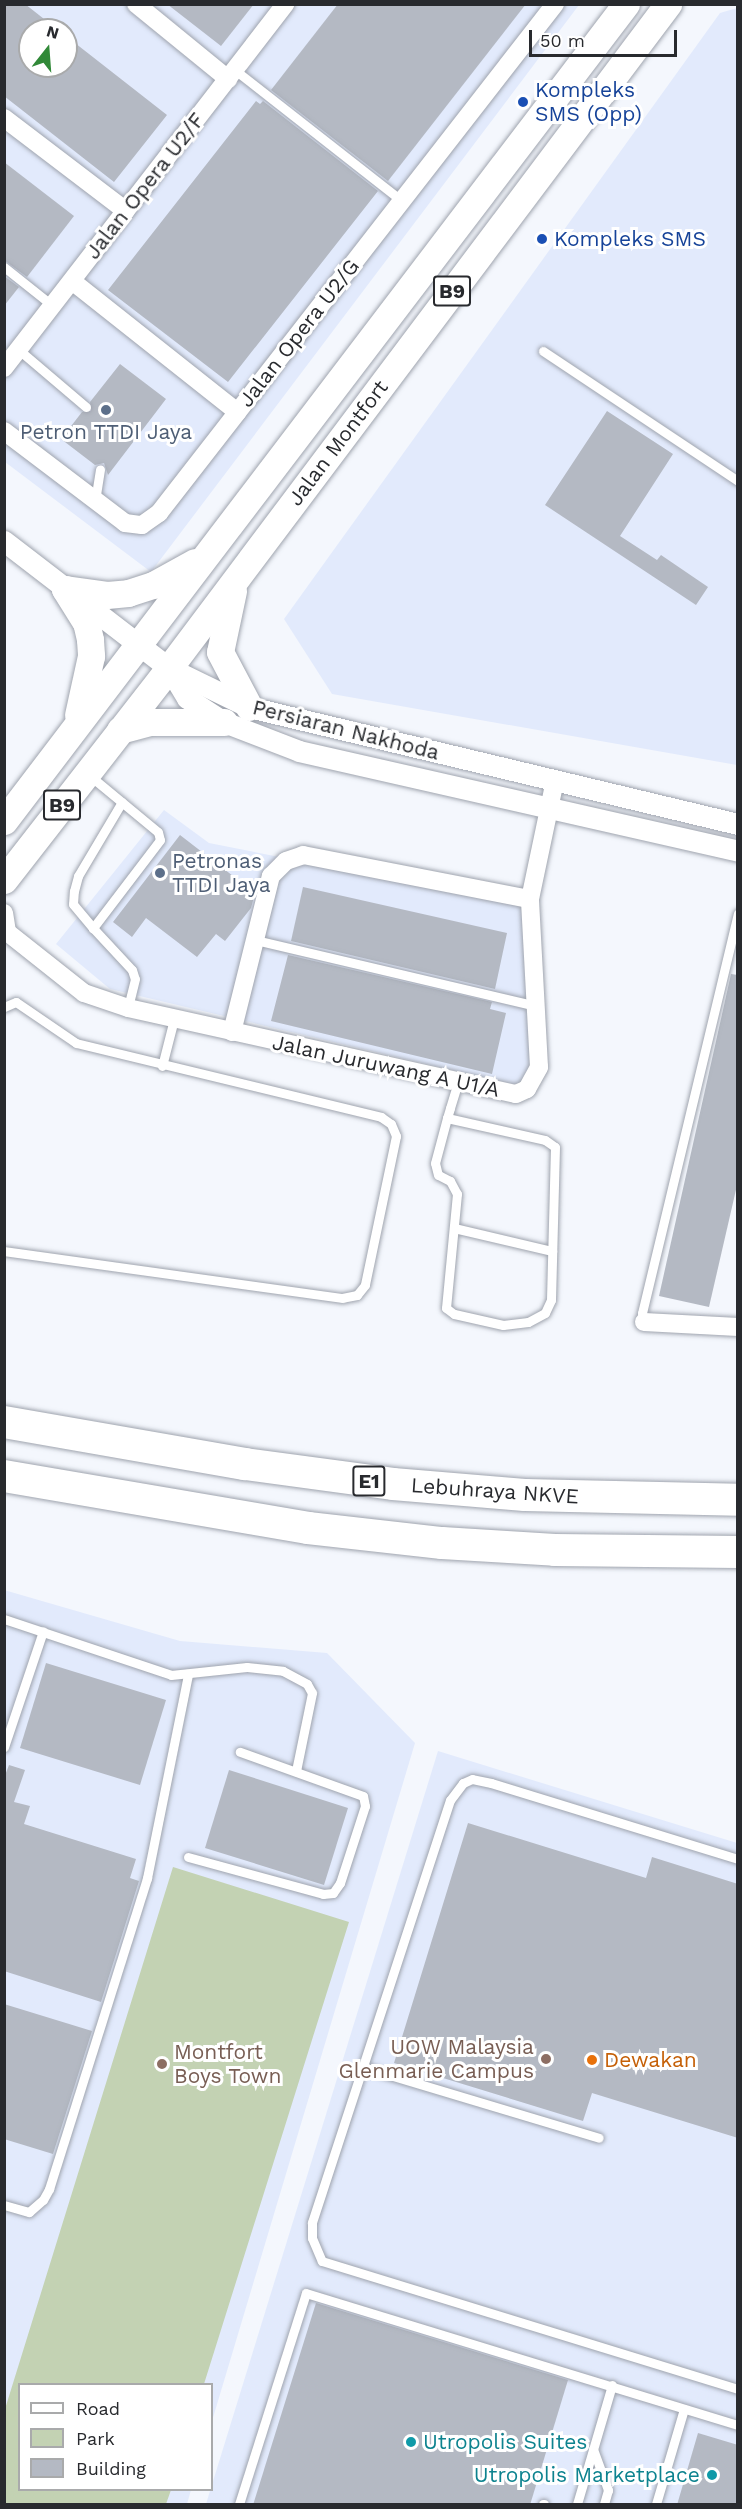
<!DOCTYPE html>
<style>
body{margin:0}
#map{position:relative;width:742px;height:2509px;overflow:hidden;background:#f4f7fd;font-family:"Work Sans",sans-serif}
div>[style]{position:absolute}
[style*='--x']{left:calc(var(--x)*1px);top:calc(var(--y)*1px);width:calc(var(--w)*1px);rotate:calc(var(--a)*1deg)}
.built>*{inset:0;background:#e2eafc}
.green>*{inset:0;background:#c3d2b3}
.building>*{inset:0;background:#b4b9c3}
.roads{filter:drop-shadow(0 0 2px #9fa4ae) drop-shadow(0 0 2px #9fa4ae)}
.service>*{height:9px;margin:-4.5px;padding:0 4.5px;transform-origin:4.5px;border-radius:4.5px;background:#fff}
.minor>*{height:18px;margin:-9px;padding:0 9px;transform-origin:9px;border-radius:9px;background:#fff}
.tertiary>*{height:21px;margin:-10.5px;padding:0 10.5px;transform-origin:10.5px;border-radius:10.5px;background:#fff}
.primary>*{height:27px;margin:-13.5px;padding:0 13.5px;transform-origin:13.5px;border-radius:13.5px;background:#fff}
.motorway>*{height:32px;margin:-16px;padding:0 16px;transform-origin:16px;border-radius:16px;background:#fff}
.dots>*{width:16px;height:16px;translate:-50% -50%;box-sizing:border-box;border:3px solid #fff;border-radius:50%}
span{translate:-50% -50%;white-space:nowrap;text-align:center;line-height:1.15;-webkit-text-stroke:6px #fff;paint-order:stroke}
.shield-label span{padding:2px 4px;background:#fff;border:2px solid;border-radius:4px;-webkit-text-stroke-width:0}
.shield-label{font-size:20px;color:#282a2e;font-weight:700}
.transit-label{font-size:21px;color:#164399}
.left{translate:0 -50%;text-align:left}
.street-label{font-size:21px;color:#282a2e}
.service-label{font-size:21px;color:#4e5e75}
.education-label{font-size:21px;color:#785e54}
.right{translate:-100% -50%;text-align:right}
.food-label{font-size:21px;color:#c56008}
.culture-label{font-size:21px;color:#0d838f}
.frame{position:absolute;inset:0;border:6px solid #282a2e;pointer-events:none}
.legend{position:absolute;left:18px;top:2383px;width:195px;height:108px;box-sizing:border-box;background:#fff;border:2px solid #a9aaab;margin:0;padding:8px 10px;list-style:none;font-size:18px;color:#282a2e}
.legend li{display:flex;align-items:center;gap:12px;height:30px}
.legend b{width:30px;border:2px solid #a9aaab}
.north{position:absolute;left:18px;top:18px;width:60px;height:60px;box-sizing:border-box;background:#fff;border:2px solid #a9aaab;border-radius:50%;rotate:17deg;font-size:16px;font-weight:700;line-height:24px;text-align:center;color:#282a2e}
.north::after{content:'';display:block;margin:auto;width:21px;height:27px;background:#318938;clip-path:polygon(50% 0,100% 100%,50% 72%,0 100%)}
.scale{position:absolute;left:529px;top:30px;width:148px;height:27px;box-sizing:border-box;border:3px solid #282a2e;border-top:0;padding-left:8px;font-size:18px;line-height:21px;white-space:nowrap;color:#282a2e;-webkit-text-stroke:4px #fff;paint-order:stroke}
</style>
<div id="map">
<div class="built">
<i style="clip-path:polygon(evenodd,4px 5px,579px 5px,151px 572px,5px 462px,4px 5px,30px 30px,66px 30px,66px 66px,30px 66px,30px 30px)"></i>
<i style="clip-path:polygon(737px 8px,737px 765px,332px 694px,284px 619px,720px 13px)"></i>
<i style="clip-path:polygon(164px 810px,209px 843px,522px 905px,531px 1060px,524px 1080px,515px 1085px,110px 989px,56px 944px)"></i>
<i style="clip-path:polygon(4px 1590px,180px 1641px,327px 1653px,415px 1743px,212px 2421px,212px 2384px,20px 2384px,20px 2490px,191px 2490px,187px 2504px,5px 2504px)"></i>
<i style="clip-path:polygon(438px 1751px,737px 1843px,737px 2504px,206px 2504px)"></i>
</div>
<div class="green">
<i style="clip-path:polygon(173px 1867px,349px 1922px,204px 2384px,20px 2384px,20px 2490px,171px 2490px,166px 2504px,5px 2504px,5px 2409px)"></i>
</div>
<div class="building">
<i style="clip-path:polygon(4px 4px,25px 4px,58px 30px,30px 30px,30px 66px,66px 66px,66px 36px,167px 115px,114px 182px,4px 96px)"></i>
<i style="clip-path:polygon(167px 4px,254px 4px,221px 46px)"></i>
<i style="clip-path:polygon(338px 4px,526px 4px,388px 181px,271px 90px)"></i>
<i style="clip-path:polygon(256px 101px,260px 104px,263px 101px,378px 191px,228px 382px,108px 290px)"></i>
<i style="clip-path:polygon(4px 162px,74px 216px,27px 277px,4px 260px)"></i>
<i style="clip-path:polygon(4px 276px,19px 287px,4px 306px)"></i>
<i style="clip-path:polygon(120px 364px,166px 399px,108px 475px,104px 463px,95px 465px,61px 439px,82px 412px,91px 411px,90px 402px)"></i>
<i style="clip-path:polygon(607px 411px,673px 454px,620px 536px,657px 560px,661px 555px,708px 587px,696px 605px,545px 505px)"></i>
<i style="clip-path:polygon(180px 835px,255px 893px,251px 908px,225px 941px,216px 934px,197px 957px,146px 918px,132px 937px,113px 922px)"></i>
<i style="clip-path:polygon(303px 887px,507px 933px,495px 989px,291px 941px)"></i>
<i style="clip-path:polygon(288px 955px,492px 1002px,490px 1009px,506px 1013px,492px 1074px,271px 1021px)"></i>
<i style="clip-path:polygon(731px 974px,738px 975px,738px 1181px,709px 1307px,659px 1296px)"></i>
<i style="clip-path:polygon(46px 1663px,166px 1700px,140px 1785px,20px 1748px)"></i>
<i style="clip-path:polygon(9px 1765px,25px 1770px,14px 1802px,30px 1806px,24px 1824px,136px 1859px,130px 1878px,139px 1881px,101px 2002px,4px 1971px,4px 1778px)"></i>
<i style="clip-path:polygon(229px 1770px,348px 1808px,324px 1885px,205px 1848px)"></i>
<i style="clip-path:polygon(468px 1823px,646px 1878px,652px 1857px,738px 1884px,738px 2138px,592px 2093px,583px 2121px,394px 2063px)"></i>
<i style="clip-path:polygon(4px 2004px,92px 2031px,53px 2154px,4px 2139px)"></i>
<i style="clip-path:polygon(316px 2303px,568px 2380px,530px 2505px,253px 2505px)"></i>
<i style="clip-path:polygon(698px 2433px,738px 2445px,738px 2505px,677px 2505px)"></i>
</div>
<div class="roads">
<div class="service">
<i style="--x:235;--y:70;--w:212;--a:38.1"></i>
<i style="--x:4;--y:267;--w:63;--a:38.5"></i>
<i style="--x:19;--y:350;--w:88;--a:40.4"></i>
<i style="--x:543;--y:351;--w:234;--a:33.7"></i>
<i style="--x:95;--y:501;--w:32;--a:-81"></i>
<i style="--x:89;--y:775;--w:89;--a:39.6"></i>
<i style="--x:158;--y:832;--w:8;--a:76"></i>
<i style="--x:160;--y:840;--w:111;--a:127.3"></i>
<i style="--x:93;--y:928;--w:57;--a:47.1"></i>
<i style="--x:132;--y:970;--w:9;--a:72"></i>
<i style="--x:135;--y:979;--w:30;--a:104"></i>
<i style="--x:93;--y:928;--w:31;--a:-130"></i>
<i style="--x:73;--y:904;--w:13;--a:-86"></i>
<i style="--x:74;--y:891;--w:16;--a:-75"></i>
<i style="--x:78;--y:876;--w:86;--a:-59.3"></i>
<i style="--x:255;--y:940;--w:290;--a:13.2"></i>
<i style="--x:4;--y:1007;--w:13;--a:-23"></i>
<i style="--x:16;--y:1002;--w:73;--a:34.3"></i>
<i style="--x:76;--y:1043;--w:314;--a:13.6"></i>
<i style="--x:381;--y:1117;--w:12;--a:35"></i>
<i style="--x:391;--y:1124;--w:13;--a:67"></i>
<i style="--x:396;--y:1136;--w:152;--a:101.8"></i>
<i style="--x:365;--y:1285;--w:13;--a:129"></i>
<i style="--x:357;--y:1295;--w:15;--a:169"></i>
<i style="--x:342;--y:1298;--w:341;--a:-172.1"></i>
<i style="--x:162;--y:1066;--w:49;--a:-75.7"></i>
<i style="--x:447;--y:1118;--w:100;--a:12.7"></i>
<i style="--x:545;--y:1140;--w:12;--a:35"></i>
<i style="--x:555;--y:1147;--w:153;--a:91.5"></i>
<i style="--x:551;--y:1300;--w:14;--a:115"></i>
<i style="--x:545;--y:1313;--w:19;--a:152"></i>
<i style="--x:528;--y:1322;--w:25;--a:173"></i>
<i style="--x:503;--y:1325;--w:50;--a:-167.3"></i>
<i style="--x:454;--y:1314;--w:10;--a:-143"></i>
<i style="--x:446;--y:1308;--w:115;--a:-84.5"></i>
<i style="--x:457;--y:1194;--w:15;--a:-118"></i>
<i style="--x:450;--y:1181;--w:13;--a:-153"></i>
<i style="--x:438;--y:1175;--w:12;--a:-104"></i>
<i style="--x:435;--y:1163;--w:47;--a:-75.1"></i>
<i style="--x:447;--y:1118;--w:10;--a:-73"></i>
<i style="--x:450;--y:1108;--w:27;--a:-73"></i>
<i style="--x:454;--y:1228;--w:101;--a:13.2"></i>
<i style="--x:644;--y:1322;--w:9;--a:-103"></i>
<i style="--x:642;--y:1313;--w:411;--a:-76.5"></i>
<i style="--x:4;--y:1619;--w:176;--a:18.5"></i>
<i style="--x:171;--y:1675;--w:76;--a:-6"></i>
<i style="--x:247;--y:1667;--w:36;--a:6"></i>
<i style="--x:283;--y:1671;--w:27;--a:28"></i>
<i style="--x:307;--y:1684;--w:10;--a:61"></i>
<i style="--x:312;--y:1693;--w:80;--a:101.6"></i>
<i style="--x:4;--y:1747;--w:122;--a:-71.4"></i>
<i style="--x:188;--y:1857;--w:140;--a:15.3"></i>
<i style="--x:323;--y:1894;--w:10;--a:-6"></i>
<i style="--x:333;--y:1893;--w:12;--a:-55"></i>
<i style="--x:340;--y:1883;--w:81;--a:-72"></i>
<i style="--x:365;--y:1806;--w:10;--a:-101"></i>
<i style="--x:363;--y:1796;--w:131;--a:-160.3"></i>
<i style="--x:738;--y:1859;--w:258;--a:-162.9"></i>
<i style="--x:491;--y:1783;--w:19;--a:-168"></i>
<i style="--x:472;--y:1779;--w:10;--a:156"></i>
<i style="--x:463;--y:1783;--w:21;--a:127"></i>
<i style="--x:450;--y:1800;--w:445;--a:108.1"></i>
<i style="--x:312;--y:2223;--w:15;--a:90"></i>
<i style="--x:312;--y:2238;--w:25;--a:67"></i>
<i style="--x:322;--y:2261;--w:435;--a:17.1"></i>
<i style="--x:363;--y:2067;--w:246;--a:16.7"></i>
<i style="--x:4;--y:2205;--w:26;--a:16"></i>
<i style="--x:29;--y:2212;--w:18;--a:-41"></i>
<i style="--x:43;--y:2200;--w:13;--a:-61"></i>
<i style="--x:49;--y:2189;--w:326;--a:-72.5"></i>
<i style="--x:147;--y:1878;--w:208;--a:-78.6"></i>
<i style="--x:593;--y:2449;--w:44;--a:69.9"></i>
<i style="--x:608;--y:2490;--w:15;--a:106"></i>
<i style="--x:239;--y:2504;--w:221;--a:-72.4"></i>
<i style="--x:306;--y:2293;--w:452;--a:17"></i>
<i style="--x:543;--y:2504;--w:1;--a:0"></i>
<i style="--x:577;--y:2504;--w:124;--a:-73.6"></i>
<i style="--x:656;--y:2504;--w:99;--a:-73.6"></i>
</div>
<div class="minor">
<i style="--x:136;--y:4;--w:119;--a:39.2"></i>
<i style="--x:4;--y:118;--w:153;--a:37.3"></i>
<i style="--x:72;--y:281;--w:211;--a:38.4"></i>
<i style="--x:4;--y:368;--w:460;--a:-52.3"></i>
<i style="--x:4;--y:431;--w:152;--a:37.2"></i>
<i style="--x:125;--y:523;--w:17;--a:7"></i>
<i style="--x:142;--y:525;--w:21;--a:-35"></i>
<i style="--x:159;--y:513;--w:645;--a:-52.12"></i>
<i style="--x:4;--y:913;--w:19;--a:81"></i>
<i style="--x:7;--y:932;--w:98;--a:38.4"></i>
<i style="--x:84;--y:993;--w:46;--a:18.8"></i>
<i style="--x:128;--y:1008;--w:397;--a:12.5"></i>
<i style="--x:516;--y:1094;--w:12;--a:-24"></i>
<i style="--x:527;--y:1089;--w:25;--a:-61"></i>
<i style="--x:539;--y:1067;--w:168;--a:-93.1"></i>
<i style="--x:530;--y:899;--w:122;--a:-78.1"></i>
<i style="--x:232;--y:1032;--w:161;--a:-76"></i>
<i style="--x:271;--y:876;--w:21;--a:-45"></i>
<i style="--x:286;--y:861;--w:18;--a:-19"></i>
<i style="--x:303;--y:855;--w:231;--a:11"></i>
<i style="--x:644;--y:1322;--w:94;--a:3"></i>
</div>
<div class="tertiary">
<i style="--x:4;--y:541;--w:208;--a:37.6"></i>
<i style="--x:169;--y:668;--w:89;--a:26"></i>
<i style="--x:249;--y:707;--w:503;--a:13.46"></i>
<i style="--x:169;--y:668;--w:35;--a:59"></i>
<i style="--x:187;--y:698;--w:44;--a:33"></i>
<i style="--x:224;--y:722;--w:80;--a:21.1"></i>
<i style="--x:299;--y:751;--w:450;--a:12.8"></i>
</div>
<div class="primary">
<i style="--x:65;--y:589;--w:42;--a:8.1"></i>
<i style="--x:107;--y:595;--w:21;--a:-5"></i>
<i style="--x:128;--y:593;--w:26;--a:-18"></i>
<i style="--x:153;--y:585;--w:48;--a:-28.7"></i>
<i style="--x:65;--y:589;--w:39;--a:58"></i>
<i style="--x:86;--y:622;--w:18;--a:77"></i>
<i style="--x:90;--y:640;--w:16;--a:86"></i>
<i style="--x:91;--y:656;--w:60;--a:102.4"></i>
<i style="--x:233;--y:591;--w:62;--a:102"></i>
<i style="--x:220;--y:652;--w:62;--a:62.2"></i>
<i style="--x:120;--y:730;--w:31;--a:-15"></i>
<i style="--x:150;--y:722;--w:74;--a:0"></i>
<i style="--x:4;--y:821;--w:1027;--a:-52.72"></i>
<i style="--x:4;--y:880;--w:269;--a:-52.1"></i>
<i style="--x:169;--y:668;--w:831;--a:-53.07"></i>
</div>
<div class="motorway">
<i style="--x:4;--y:1422;--w:245;--a:9.9"></i>
<i style="--x:245;--y:1464;--w:149;--a:7.7"></i>
<i style="--x:393;--y:1484;--w:132;--a:4.8"></i>
<i style="--x:525;--y:1495;--w:213;--a:1.3"></i>
<i style="--x:4;--y:1476;--w:308;--a:9.7"></i>
<i style="--x:308;--y:1528;--w:135;--a:6.4"></i>
<i style="--x:442;--y:1543;--w:113;--a:3.5"></i>
<i style="--x:555;--y:1550;--w:183;--a:0.6"></i>
</div>
</div>
<div class="dots">
<i style="left:523px;top:102px;background:#1a4fb4"></i>
<i style="left:542px;top:239px;background:#1a4fb4"></i>
<i style="left:106px;top:410px;background:#5c6f8a"></i>
<i style="left:160px;top:873px;background:#5c6f8a"></i>
<i style="left:546px;top:2059px;background:#8d6e63"></i>
<i style="left:592px;top:2060px;background:#e8710a"></i>
<i style="left:162px;top:2064px;background:#8d6e63"></i>
<i style="left:411px;top:2442px;background:#0f9aa8"></i>
<i style="left:712px;top:2475px;background:#0f9aa8"></i>
</div>
<div class="shield-label">
<span style="left:452px;top:291px">B9</span>
<span style="left:62px;top:805px">B9</span>
<span style="left:369px;top:1481px">E1</span>
</div>
<div class="transit-label">
<span class="left" style="left:535px;top:102px">Kompleks<br>SMS (Opp)</span>
<span class="left" style="left:554px;top:239px">Kompleks SMS</span>
</div>
<div class="street-label">
<span style="left:145px;top:186px;rotate:-52deg">Jalan Opera U2/F</span>
<span style="left:299px;top:333px;rotate:-52deg">Jalan Opera U2/G</span>
<span style="left:338px;top:443px;rotate:-53deg">Jalan Montfort</span>
<span style="left:346px;top:730px;rotate:14deg">Persiaran Nakhoda</span>
<span style="left:386px;top:1066px;rotate:12deg">Jalan Juruwang A U1/A</span>
<span style="left:495px;top:1491px;rotate:4deg">Lebuhraya NKVE</span>
</div>
<div class="service-label">
<span style="left:106px;top:432px">Petron TTDI Jaya</span>
<span class="left" style="left:172px;top:873px">Petronas<br>TTDI Jaya</span>
</div>
<div class="education-label">
<span class="right" style="left:534px;top:2059px">UOW Malaysia<br>Glenmarie Campus</span>
<span class="left" style="left:174px;top:2064px">Montfort<br>Boys Town</span>
</div>
<div class="food-label">
<span class="left" style="left:604px;top:2060px">Dewakan</span>
</div>
<div class="culture-label">
<span class="left" style="left:423px;top:2442px">Utropolis Suites</span>
<span class="right" style="left:700px;top:2475px">Utropolis Marketplace</span>
</div>
<div class="frame"></div>
<ul class="legend">
<li><b style="height:8px;background:#fff"></b>Road</li>
<li><b style="height:16px;background:#c3d2b3"></b>Park</li>
<li><b style="height:16px;background:#b4b9c3"></b>Building</li>
</ul>
<div class="north">N</div>
<div class="scale">50 m</div>
</div>
